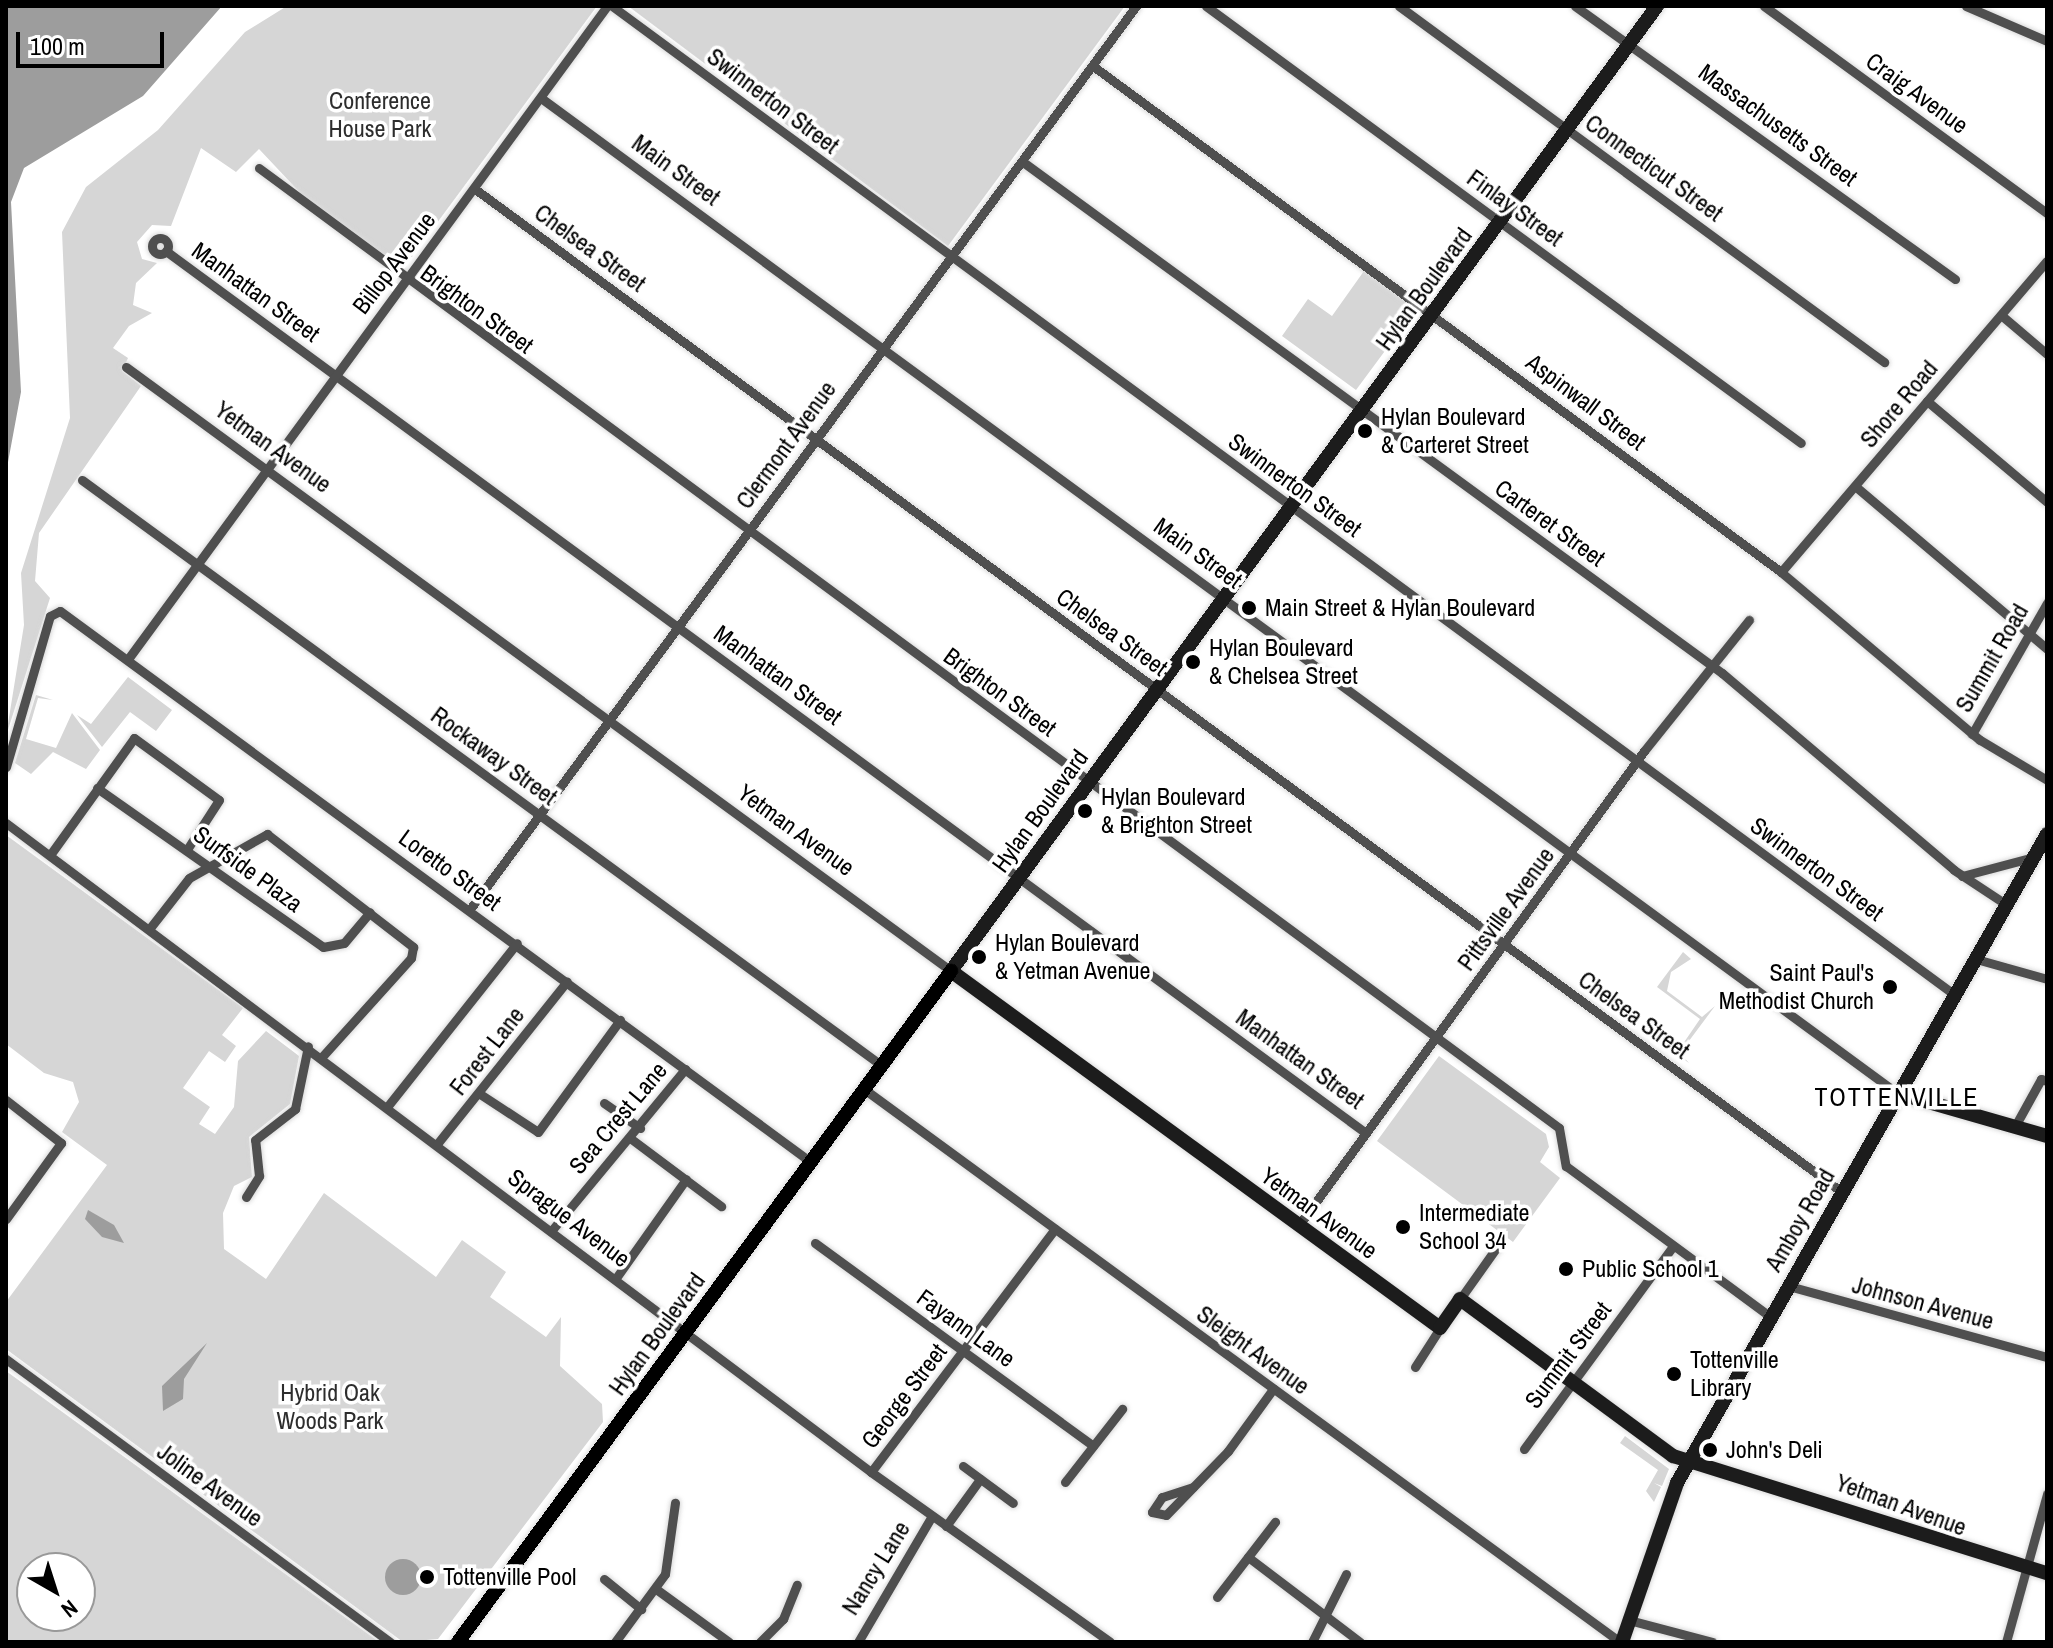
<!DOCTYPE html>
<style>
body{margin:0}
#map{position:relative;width:2053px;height:1648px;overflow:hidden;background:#fff;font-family:"Archivo Narrow",sans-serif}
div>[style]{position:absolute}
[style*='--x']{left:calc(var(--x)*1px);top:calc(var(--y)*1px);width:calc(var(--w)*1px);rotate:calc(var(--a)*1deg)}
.green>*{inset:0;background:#d6d6d6}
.water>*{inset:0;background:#9d9d9d}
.round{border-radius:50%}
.roads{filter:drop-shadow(0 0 2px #dbdbdb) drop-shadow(0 0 2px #dbdbdb)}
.street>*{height:9px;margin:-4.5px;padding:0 4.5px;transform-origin:4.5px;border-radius:4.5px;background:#4f4f4f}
.street>.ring{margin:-4.5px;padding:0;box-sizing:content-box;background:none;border:9px solid #4f4f4f;border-radius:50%}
.secondary>*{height:14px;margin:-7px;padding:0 7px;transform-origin:7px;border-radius:7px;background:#1c1c1c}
.primary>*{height:14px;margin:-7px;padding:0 7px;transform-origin:7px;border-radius:7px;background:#000}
.dots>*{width:22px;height:22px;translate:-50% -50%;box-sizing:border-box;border:4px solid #fff;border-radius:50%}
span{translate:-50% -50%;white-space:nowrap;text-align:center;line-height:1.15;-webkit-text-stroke:7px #fff;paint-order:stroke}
.street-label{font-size:24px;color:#000}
.park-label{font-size:24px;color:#2d2d2d}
.poi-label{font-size:24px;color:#000}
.left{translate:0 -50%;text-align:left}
.right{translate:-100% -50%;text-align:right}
.neighbourhood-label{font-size:26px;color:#000;letter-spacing:2px}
.frame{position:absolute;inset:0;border:8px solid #000;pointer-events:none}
.north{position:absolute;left:16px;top:1552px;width:80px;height:80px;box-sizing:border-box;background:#fff;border:2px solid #999;border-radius:50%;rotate:141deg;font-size:22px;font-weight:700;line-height:32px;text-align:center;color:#000}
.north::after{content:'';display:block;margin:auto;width:28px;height:36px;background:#000;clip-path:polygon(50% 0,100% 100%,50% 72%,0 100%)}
.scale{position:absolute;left:16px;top:32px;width:148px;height:36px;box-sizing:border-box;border:4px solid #000;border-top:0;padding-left:10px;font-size:24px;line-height:28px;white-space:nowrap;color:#000;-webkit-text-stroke:6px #fff;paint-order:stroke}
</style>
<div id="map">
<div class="green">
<i style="clip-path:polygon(287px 6px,597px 6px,403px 269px,307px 200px,259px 149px,236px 172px,201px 148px,171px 226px,152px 225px,137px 242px,142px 259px,157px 263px,136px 283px,133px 305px,152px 313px,129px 326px,113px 348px,128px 358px,122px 371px,141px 386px,39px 533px,35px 581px,50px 598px,6px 736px,24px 625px,21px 573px,70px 418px,62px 232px,86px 187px,158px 130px,245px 32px)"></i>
<i style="clip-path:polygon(628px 6px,1125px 6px,948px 246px)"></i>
<i style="clip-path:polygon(1364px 271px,1416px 309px,1356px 390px,1282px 336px,1308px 299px,1332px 316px)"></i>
<i style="clip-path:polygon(128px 677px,172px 710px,156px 731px,130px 712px,102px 747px,77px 715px,91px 724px)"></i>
<i style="clip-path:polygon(36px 695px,53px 700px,38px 698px,26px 739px,56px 748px,72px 713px,100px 750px,86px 769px,53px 752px,31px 774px,15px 763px)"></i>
<i style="clip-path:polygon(6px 835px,243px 1008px,222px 1035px,236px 1046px,225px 1062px,209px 1051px,183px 1088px,210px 1107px,199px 1124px,215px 1134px,234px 1107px,238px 1061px,266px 1031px,299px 1056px,290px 1104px,249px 1137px,252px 1177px,234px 1186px,223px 1213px,224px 1249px,266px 1279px,324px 1193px,436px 1277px,462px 1240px,506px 1272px,490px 1297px,546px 1337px,561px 1317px,560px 1366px,602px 1404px,603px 1422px,438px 1639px,403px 1642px,6px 1349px,6px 1302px,107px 1165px,62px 1132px,79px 1102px,73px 1082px,44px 1073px,6px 1044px)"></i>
<i style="clip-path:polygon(1683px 952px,1691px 959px,1671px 972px,1667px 991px,1702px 1017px,1715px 1006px,1680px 1053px,1689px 1063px,1676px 1054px,1700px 1019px,1657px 987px)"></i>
<i style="clip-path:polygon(1439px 1056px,1546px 1134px,1549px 1147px,1540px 1162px,1560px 1178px,1513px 1242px,1377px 1141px)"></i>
<i style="clip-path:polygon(evenodd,6px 1371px,379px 1642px,6px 1642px,6px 1371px,32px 1568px,80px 1568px,80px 1616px,32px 1616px,32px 1568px)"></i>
<i style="clip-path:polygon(1625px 1436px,1669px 1469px,1662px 1486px,1654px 1483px,1661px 1487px,1654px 1502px,1646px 1491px,1658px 1470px,1620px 1443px)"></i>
</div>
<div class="water">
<i style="clip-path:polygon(6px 6px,222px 6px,143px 96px,24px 168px,11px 202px,21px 392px,6px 473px)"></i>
<i style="clip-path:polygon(88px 1210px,114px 1225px,124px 1243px,102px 1237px,85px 1219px)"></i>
<i style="clip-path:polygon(207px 1343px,184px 1379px,183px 1399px,163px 1411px,162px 1386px)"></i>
<i class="round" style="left:385px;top:1559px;width:36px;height:36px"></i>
</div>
<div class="roads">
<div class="street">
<i style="--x:612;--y:6;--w:1668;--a:36.37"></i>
<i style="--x:1206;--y:6;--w:738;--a:36.3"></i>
<i style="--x:1399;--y:6;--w:602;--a:36.28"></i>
<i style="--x:1575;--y:6;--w:468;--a:35.7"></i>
<i style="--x:1764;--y:6;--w:351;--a:36.2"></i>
<i style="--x:1966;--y:6;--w:88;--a:23.4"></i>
<i style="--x:1093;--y:66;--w:854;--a:36.33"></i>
<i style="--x:1781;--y:572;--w:260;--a:40.2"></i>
<i style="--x:1980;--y:740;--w:78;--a:30.8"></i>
<i style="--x:541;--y:98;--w:1682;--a:36.27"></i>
<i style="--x:1023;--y:162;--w:866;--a:36.17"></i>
<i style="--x:1722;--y:673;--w:304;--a:40.3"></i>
<i style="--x:1954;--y:870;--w:64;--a:33.4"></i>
<i style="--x:259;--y:168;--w:1616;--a:36.44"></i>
<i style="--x:1559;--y:1128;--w:39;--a:80"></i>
<i style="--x:1566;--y:1166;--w:255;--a:36.4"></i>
<i style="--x:475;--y:189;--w:1695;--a:36.27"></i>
<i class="ring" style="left:152px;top:238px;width:7px;height:7px"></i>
<i style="--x:166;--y:251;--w:1489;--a:36.32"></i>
<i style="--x:2001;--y:315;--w:60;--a:40.3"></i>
<i style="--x:126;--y:367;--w:1022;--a:36.21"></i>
<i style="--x:1927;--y:401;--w:157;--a:40.1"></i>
<i style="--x:82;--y:480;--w:990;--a:36.21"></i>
<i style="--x:1855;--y:486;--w:252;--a:40.3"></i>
<i style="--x:1781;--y:572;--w:409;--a:-49.5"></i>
<i style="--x:128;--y:659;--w:810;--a:-53.74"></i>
<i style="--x:1972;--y:734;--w:151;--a:-60.2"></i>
<i style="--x:6;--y:767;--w:157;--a:-73.8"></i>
<i style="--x:50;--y:616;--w:11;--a:-27"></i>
<i style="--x:60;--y:611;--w:931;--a:36.27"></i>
<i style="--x:97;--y:788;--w:276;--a:35.1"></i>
<i style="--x:323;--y:947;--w:21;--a:-11"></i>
<i style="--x:344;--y:943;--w:40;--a:-50"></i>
<i style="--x:6;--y:823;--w:1081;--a:36.88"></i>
<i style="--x:871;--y:1472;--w:293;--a:35.4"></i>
<i style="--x:50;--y:855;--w:144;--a:-54.3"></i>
<i style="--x:134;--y:738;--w:105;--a:36.1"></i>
<i style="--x:219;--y:800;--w:57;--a:122.9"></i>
<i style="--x:1962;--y:876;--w:74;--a:-14.8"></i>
<i style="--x:470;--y:909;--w:1122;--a:-53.59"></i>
<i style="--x:150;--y:928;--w:63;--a:-52"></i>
<i style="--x:189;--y:878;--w:90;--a:-29.4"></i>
<i style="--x:267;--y:834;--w:185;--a:37.7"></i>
<i style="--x:413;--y:947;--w:11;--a:100"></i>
<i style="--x:411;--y:958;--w:133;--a:132"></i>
<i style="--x:1976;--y:959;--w:74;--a:15.7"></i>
<i style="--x:864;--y:1089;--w:937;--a:36.18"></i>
<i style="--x:480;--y:1094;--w:69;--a:33.2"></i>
<i style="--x:538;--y:1132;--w:139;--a:-53.8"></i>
<i style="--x:6;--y:1100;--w:70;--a:38"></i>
<i style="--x:61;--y:1143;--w:94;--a:125.9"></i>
<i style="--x:604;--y:1103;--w:44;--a:34.8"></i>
<i style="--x:387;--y:1107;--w:209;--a:-51.6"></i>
<i style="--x:2014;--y:1128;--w:56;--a:-61.1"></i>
<i style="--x:2041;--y:1079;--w:6;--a:18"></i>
<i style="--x:630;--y:1138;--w:114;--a:36.8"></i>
<i style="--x:437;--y:1144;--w:208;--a:-51.4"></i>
<i style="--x:246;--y:1197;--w:25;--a:-58"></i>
<i style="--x:259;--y:1176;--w:36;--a:-96"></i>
<i style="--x:255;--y:1140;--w:51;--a:-37.8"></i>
<i style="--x:295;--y:1109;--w:64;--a:-78.3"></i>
<i style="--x:1299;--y:1225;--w:586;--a:-53.95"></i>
<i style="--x:1644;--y:751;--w:168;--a:-51.3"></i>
<i style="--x:552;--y:1230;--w:209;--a:-50.4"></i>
<i style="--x:815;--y:1243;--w:344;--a:36.1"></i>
<i style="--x:616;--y:1278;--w:121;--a:-54.7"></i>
<i style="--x:1789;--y:1286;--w:268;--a:15.4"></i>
<i style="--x:1460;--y:1299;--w:67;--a:-54.7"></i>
<i style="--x:6;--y:1359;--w:477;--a:36.4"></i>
<i style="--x:1415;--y:1367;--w:46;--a:-57.3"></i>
<i style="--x:1524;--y:1449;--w:252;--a:-53.7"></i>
<i style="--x:963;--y:1466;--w:62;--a:36.5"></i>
<i style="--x:871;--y:1472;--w:305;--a:-52.9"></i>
<i style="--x:1065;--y:1482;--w:93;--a:-52"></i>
<i style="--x:1193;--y:1487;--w:33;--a:162"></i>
<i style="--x:1162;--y:1497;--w:18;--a:124"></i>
<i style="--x:1152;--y:1512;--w:14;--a:12"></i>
<i style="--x:1166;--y:1515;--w:89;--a:-45.9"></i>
<i style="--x:1228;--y:1451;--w:77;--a:-54"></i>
<i style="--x:946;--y:1526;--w:58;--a:-54.1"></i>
<i style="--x:1248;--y:1557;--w:141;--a:37.2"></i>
<i style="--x:604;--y:1579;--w:48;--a:39"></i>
<i style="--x:656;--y:1589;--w:90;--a:36"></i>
<i style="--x:1217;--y:1597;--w:95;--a:-52.3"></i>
<i style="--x:1629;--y:1620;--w:86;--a:14.8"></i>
<i style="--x:615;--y:1642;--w:84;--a:-53.7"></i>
<i style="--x:665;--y:1574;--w:72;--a:-82"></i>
<i style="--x:760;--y:1642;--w:33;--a:-45"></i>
<i style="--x:783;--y:1619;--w:37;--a:-68"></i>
<i style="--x:858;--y:1642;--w:146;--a:-59.6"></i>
<i style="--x:1312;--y:1642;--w:76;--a:-63.4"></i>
<i style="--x:2006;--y:1642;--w:154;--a:-74.5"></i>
</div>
<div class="secondary">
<i style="--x:1657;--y:6;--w:1196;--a:126.19"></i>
<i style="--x:951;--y:971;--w:605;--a:36.13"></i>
<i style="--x:1440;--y:1328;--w:35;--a:-55"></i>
<i style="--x:1460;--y:1299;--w:265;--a:36.4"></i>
<i style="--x:1673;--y:1456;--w:392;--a:17.4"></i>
<i style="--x:1897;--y:1093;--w:156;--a:16"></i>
<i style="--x:1622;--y:1642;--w:168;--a:-70.9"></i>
<i style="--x:1677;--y:1483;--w:747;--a:-60.31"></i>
</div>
<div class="primary">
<i style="--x:458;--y:1642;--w:833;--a:-53.69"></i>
</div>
</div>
<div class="dots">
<i style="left:1365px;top:431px;background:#000"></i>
<i style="left:1249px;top:608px;background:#000"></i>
<i style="left:1193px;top:662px;background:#000"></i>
<i style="left:1085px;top:811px;background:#000"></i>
<i style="left:979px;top:957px;background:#000"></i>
<i style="left:1890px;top:987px;background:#000"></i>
<i style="left:1403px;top:1227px;background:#000"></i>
<i style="left:1566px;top:1269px;background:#000"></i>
<i style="left:1674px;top:1374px;background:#000"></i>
<i style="left:1710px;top:1450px;background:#000"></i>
<i style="left:427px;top:1577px;background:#000"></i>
</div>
<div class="street-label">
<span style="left:1917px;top:93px;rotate:36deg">Craig Avenue</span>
<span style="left:773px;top:101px;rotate:37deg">Swinnerton Street</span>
<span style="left:1778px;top:125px;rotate:36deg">Massachusetts Street</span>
<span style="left:1654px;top:168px;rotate:36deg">Connecticut Street</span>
<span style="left:676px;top:170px;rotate:36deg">Main Street</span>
<span style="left:1515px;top:208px;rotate:36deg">Finlay Street</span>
<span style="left:590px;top:248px;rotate:36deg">Chelsea Street</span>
<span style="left:394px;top:263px;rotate:-53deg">Billop Avenue</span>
<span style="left:1424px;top:289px;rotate:-54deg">Hylan Boulevard</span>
<span style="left:256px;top:292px;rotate:36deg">Manhattan Street</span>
<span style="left:477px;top:309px;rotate:36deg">Brighton Street</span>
<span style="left:1586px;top:402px;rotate:37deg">Aspinwall Street</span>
<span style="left:1899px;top:404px;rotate:-50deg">Shore Road</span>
<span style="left:786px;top:445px;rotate:-54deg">Clermont Avenue</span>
<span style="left:273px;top:447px;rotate:36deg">Yetman Avenue</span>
<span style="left:1295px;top:485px;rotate:36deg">Swinnerton Street</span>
<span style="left:1550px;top:523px;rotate:36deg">Carteret Street</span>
<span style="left:1198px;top:553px;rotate:36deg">Main Street</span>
<span style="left:1112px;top:632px;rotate:36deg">Chelsea Street</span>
<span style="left:1992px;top:658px;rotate:-60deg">Summit Road</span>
<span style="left:778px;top:675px;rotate:36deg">Manhattan Street</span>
<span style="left:1000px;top:692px;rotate:36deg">Brighton Street</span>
<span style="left:494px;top:756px;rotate:36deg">Rockaway Street</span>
<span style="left:1040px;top:811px;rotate:-54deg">Hylan Boulevard</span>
<span style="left:796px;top:830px;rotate:36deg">Yetman Avenue</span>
<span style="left:248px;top:869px;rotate:36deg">Surfside Plaza</span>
<span style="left:1817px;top:869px;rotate:36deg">Swinnerton Street</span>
<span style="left:450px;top:870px;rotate:36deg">Loretto Street</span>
<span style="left:1506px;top:909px;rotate:-54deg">Pittsville Avenue</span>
<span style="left:1634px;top:1015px;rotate:36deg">Chelsea Street</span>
<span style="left:487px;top:1051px;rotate:-52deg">Forest Lane</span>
<span style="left:1300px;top:1059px;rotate:36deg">Manhattan Street</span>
<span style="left:618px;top:1118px;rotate:-50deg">Sea Crest Lane</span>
<span style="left:1319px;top:1213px;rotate:36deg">Yetman Avenue</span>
<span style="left:569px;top:1218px;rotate:37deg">Sprague Avenue</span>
<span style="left:1800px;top:1220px;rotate:-60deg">Amboy Road</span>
<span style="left:1923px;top:1303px;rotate:15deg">Johnson Avenue</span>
<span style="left:966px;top:1328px;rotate:36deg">Fayann Lane</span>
<span style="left:657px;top:1334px;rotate:-54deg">Hylan Boulevard</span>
<span style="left:1253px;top:1350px;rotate:36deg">Sleight Avenue</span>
<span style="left:1568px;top:1355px;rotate:-53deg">Summit Street</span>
<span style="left:904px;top:1396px;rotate:-53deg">George Street</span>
<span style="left:210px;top:1485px;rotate:36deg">Joline Avenue</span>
<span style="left:1901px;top:1505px;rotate:20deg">Yetman Avenue</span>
<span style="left:876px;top:1568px;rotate:-58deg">Nancy Lane</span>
</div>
<div class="park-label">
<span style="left:380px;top:115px">Conference<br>House Park</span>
<span style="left:330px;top:1407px">Hybrid Oak<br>Woods Park</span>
</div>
<div class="poi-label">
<span class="left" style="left:1381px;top:431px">Hylan Boulevard<br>&amp; Carteret Street</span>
<span class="left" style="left:1265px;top:608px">Main Street &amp; Hylan Boulevard</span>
<span class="left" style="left:1209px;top:662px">Hylan Boulevard<br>&amp; Chelsea Street</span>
<span class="left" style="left:1101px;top:811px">Hylan Boulevard<br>&amp; Brighton Street</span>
<span class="left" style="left:995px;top:957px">Hylan Boulevard<br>&amp; Yetman Avenue</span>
<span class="right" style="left:1874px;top:987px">Saint Paul's<br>Methodist Church</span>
<span class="left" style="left:1419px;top:1227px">Intermediate<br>School 34</span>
<span class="left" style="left:1582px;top:1269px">Public School 1</span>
<span class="left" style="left:1690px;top:1374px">Tottenville<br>Library</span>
<span class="left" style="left:1726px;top:1450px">John's Deli</span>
<span class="left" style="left:443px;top:1577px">Tottenville Pool</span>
</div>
<div class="neighbourhood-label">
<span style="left:1897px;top:1097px">TOTTENVILLE</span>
</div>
<div class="frame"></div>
<div class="north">N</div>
<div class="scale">100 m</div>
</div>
